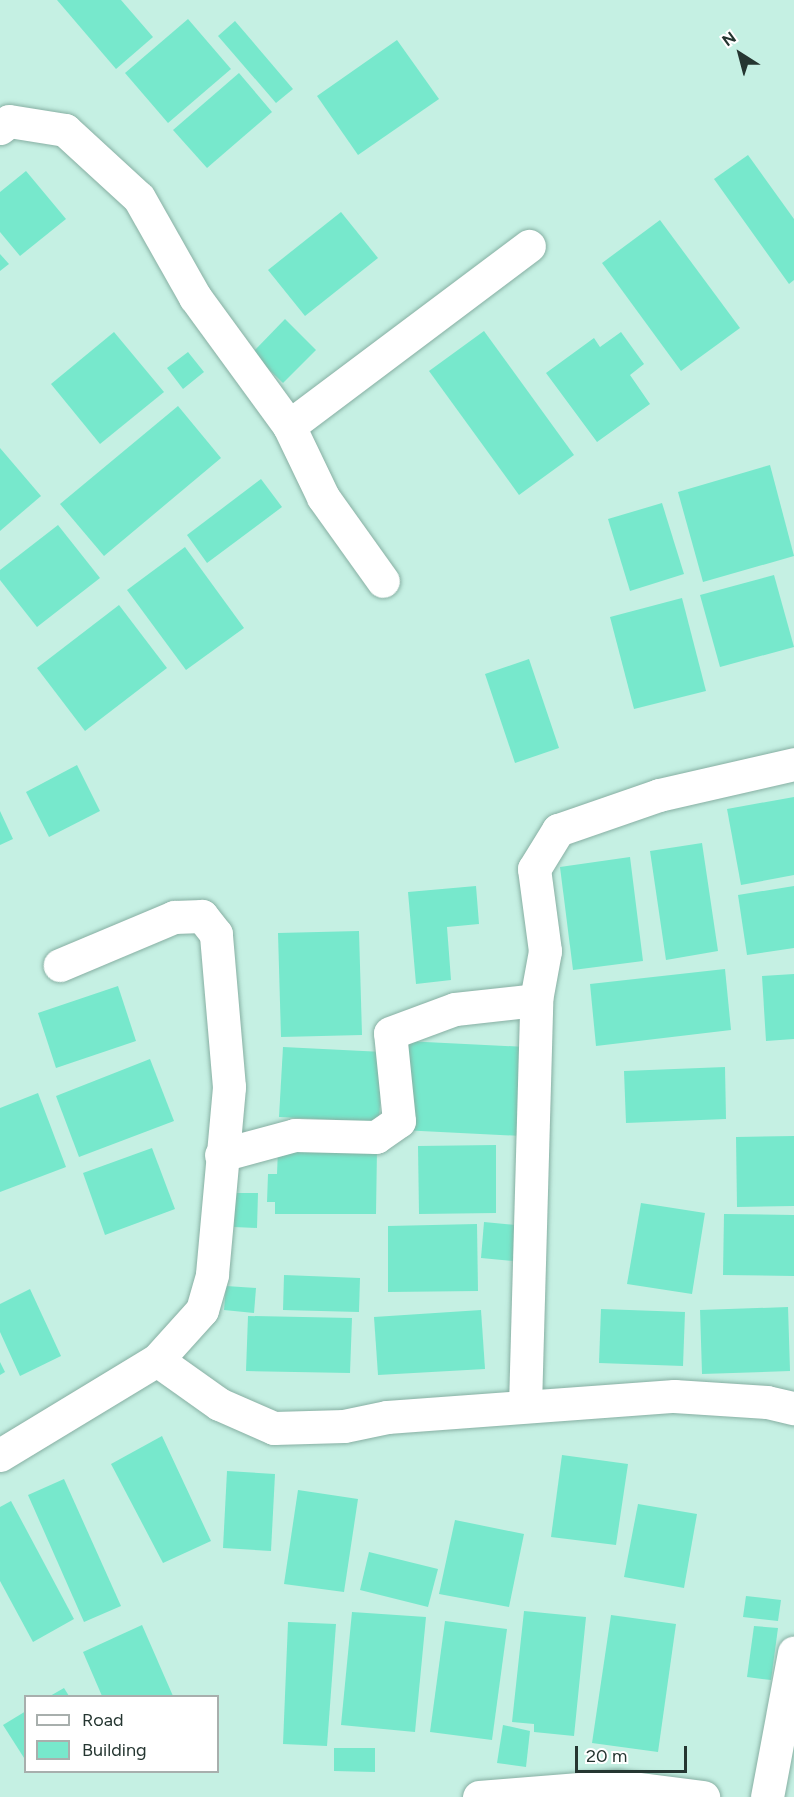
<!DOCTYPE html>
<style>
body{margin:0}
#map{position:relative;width:794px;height:1797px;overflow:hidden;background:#c5f0e3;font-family:Figtree,sans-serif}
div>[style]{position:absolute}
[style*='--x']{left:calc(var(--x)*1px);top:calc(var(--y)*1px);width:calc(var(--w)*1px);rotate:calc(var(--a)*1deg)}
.building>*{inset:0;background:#77e8cc}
.roads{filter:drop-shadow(0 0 2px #87afa3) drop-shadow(0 0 2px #87afa3)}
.minor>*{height:33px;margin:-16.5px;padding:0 16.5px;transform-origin:16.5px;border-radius:16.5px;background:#fff}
span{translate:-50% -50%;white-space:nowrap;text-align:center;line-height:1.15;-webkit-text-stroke:4.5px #fff;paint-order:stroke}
.legend{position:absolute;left:24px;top:1695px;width:195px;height:78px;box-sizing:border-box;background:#fff;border:2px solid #a8afad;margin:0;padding:8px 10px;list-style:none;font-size:18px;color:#253631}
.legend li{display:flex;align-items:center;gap:12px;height:30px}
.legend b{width:30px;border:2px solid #a8afad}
.north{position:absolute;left:710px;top:24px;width:60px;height:60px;-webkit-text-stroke:4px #fff;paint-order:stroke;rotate:324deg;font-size:16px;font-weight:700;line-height:24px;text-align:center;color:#253631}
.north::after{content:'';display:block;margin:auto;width:21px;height:27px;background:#253631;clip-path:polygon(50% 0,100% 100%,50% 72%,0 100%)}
.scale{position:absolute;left:575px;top:1746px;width:112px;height:27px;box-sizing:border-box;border:3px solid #253631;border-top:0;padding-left:8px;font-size:18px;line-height:21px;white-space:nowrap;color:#253631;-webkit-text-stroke:4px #fff;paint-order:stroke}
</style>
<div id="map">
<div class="building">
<i style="clip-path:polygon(57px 0,121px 0,153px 37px,116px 69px)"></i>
<i style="clip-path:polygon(188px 19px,231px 69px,168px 123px,125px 73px)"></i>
<i style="clip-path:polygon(235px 21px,293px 89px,276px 103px,218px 36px)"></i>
<i style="clip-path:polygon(397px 40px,439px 99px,358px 155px,317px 96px)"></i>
<i style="clip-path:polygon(239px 73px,272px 112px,207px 168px,173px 130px)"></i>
<i style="clip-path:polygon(748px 155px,794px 219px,794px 280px,789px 284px,714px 179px)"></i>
<i style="clip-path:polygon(26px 171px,66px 219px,20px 256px,0 232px,0 192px)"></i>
<i style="clip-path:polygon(341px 212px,378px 258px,305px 316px,268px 270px)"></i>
<i style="clip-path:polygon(660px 220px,740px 328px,681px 371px,602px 263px)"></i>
<i style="clip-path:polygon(0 254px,9px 264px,0 271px)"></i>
<i style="clip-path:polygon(285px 319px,316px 350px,283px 383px,252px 353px)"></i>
<i style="clip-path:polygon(484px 331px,574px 455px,519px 495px,429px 371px)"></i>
<i style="clip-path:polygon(114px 332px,164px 392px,100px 444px,51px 384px)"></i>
<i style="clip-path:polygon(621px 332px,644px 364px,630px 375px,650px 404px,597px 442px,546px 373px,594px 338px,600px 347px)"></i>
<i style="clip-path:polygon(188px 352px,204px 372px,183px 389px,167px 368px)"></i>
<i style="clip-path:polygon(178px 406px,221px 458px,104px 556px,60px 504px)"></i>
<i style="clip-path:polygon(0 448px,41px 496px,0 531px)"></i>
<i style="clip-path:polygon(770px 465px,794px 556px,703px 582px,678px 492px)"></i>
<i style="clip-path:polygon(261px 479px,282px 507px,207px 563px,187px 535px)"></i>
<i style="clip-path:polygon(662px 503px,684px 574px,630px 591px,608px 519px)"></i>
<i style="clip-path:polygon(58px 525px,100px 578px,37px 627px,0 580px,0 570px)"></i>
<i style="clip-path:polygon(185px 547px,244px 628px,186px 670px,127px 590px)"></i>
<i style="clip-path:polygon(774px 575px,794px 647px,720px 667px,700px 595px)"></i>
<i style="clip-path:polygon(682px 598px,706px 691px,634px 709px,610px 617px)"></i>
<i style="clip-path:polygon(119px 605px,167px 668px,85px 731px,37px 668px)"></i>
<i style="clip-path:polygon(529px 659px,559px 748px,515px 763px,485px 674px)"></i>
<i style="clip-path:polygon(77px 765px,100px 811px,49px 837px,26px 792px)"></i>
<i style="clip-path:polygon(794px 797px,794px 875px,741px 885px,727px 809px)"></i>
<i style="clip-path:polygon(0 811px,13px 839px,0 845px)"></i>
<i style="clip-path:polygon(702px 843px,718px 951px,666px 960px,650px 851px)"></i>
<i style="clip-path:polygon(630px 857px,643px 961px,573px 970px,560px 867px)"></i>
<i style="clip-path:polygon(476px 886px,479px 924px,447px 927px,451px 980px,416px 984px,408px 892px)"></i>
<i style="clip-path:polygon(794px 886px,794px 948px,747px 955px,738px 895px)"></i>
<i style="clip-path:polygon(359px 931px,362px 1035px,281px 1037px,278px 933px)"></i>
<i style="clip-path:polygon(725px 969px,731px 1030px,596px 1046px,590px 984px)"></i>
<i style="clip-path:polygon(794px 974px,794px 1039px,766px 1041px,762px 976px)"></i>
<i style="clip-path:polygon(118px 986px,136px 1041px,56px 1068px,38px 1013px)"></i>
<i style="clip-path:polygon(405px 1041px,526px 1047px,522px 1136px,401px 1130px)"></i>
<i style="clip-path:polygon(283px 1047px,383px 1052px,379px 1122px,279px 1117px)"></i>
<i style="clip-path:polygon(150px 1059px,174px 1121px,79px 1157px,56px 1096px)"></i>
<i style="clip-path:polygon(725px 1067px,726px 1119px,626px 1123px,624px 1071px)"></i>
<i style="clip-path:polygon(38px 1093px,66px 1167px,0 1192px,0 1108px)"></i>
<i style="clip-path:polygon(794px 1136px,794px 1206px,737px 1207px,736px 1137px)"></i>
<i style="clip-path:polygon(496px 1145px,496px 1213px,419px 1214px,418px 1146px)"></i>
<i style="clip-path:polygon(152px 1148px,175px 1209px,105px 1235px,83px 1173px)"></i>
<i style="clip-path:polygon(278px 1149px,377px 1149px,376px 1214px,275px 1214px,275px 1202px,267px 1202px,268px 1174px,277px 1174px)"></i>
<i style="clip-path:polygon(235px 1193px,258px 1193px,257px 1228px,234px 1227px)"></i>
<i style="clip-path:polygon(641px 1203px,705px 1213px,692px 1294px,627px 1284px)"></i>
<i style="clip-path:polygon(724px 1214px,794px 1215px,794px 1276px,723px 1275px)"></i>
<i style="clip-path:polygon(484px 1222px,526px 1226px,523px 1262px,481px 1258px)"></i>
<i style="clip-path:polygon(477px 1224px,478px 1291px,388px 1292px,388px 1226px)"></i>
<i style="clip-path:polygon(284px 1275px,360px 1278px,359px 1312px,283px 1310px)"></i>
<i style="clip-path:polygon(226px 1286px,256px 1288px,254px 1313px,224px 1310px)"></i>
<i style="clip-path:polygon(30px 1289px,61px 1356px,20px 1376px,0 1332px,0 1304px)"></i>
<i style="clip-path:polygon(788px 1307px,790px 1371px,702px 1374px,700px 1310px)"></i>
<i style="clip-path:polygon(601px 1309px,685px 1312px,683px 1366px,599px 1363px)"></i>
<i style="clip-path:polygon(481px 1310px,485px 1369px,378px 1375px,374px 1317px)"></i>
<i style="clip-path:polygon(248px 1316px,352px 1318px,350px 1373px,246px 1371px)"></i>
<i style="clip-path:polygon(0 1362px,5px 1372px,0 1375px)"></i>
<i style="clip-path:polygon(162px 1436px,211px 1541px,163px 1563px,111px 1464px)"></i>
<i style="clip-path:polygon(562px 1455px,628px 1464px,616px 1545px,551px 1537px)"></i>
<i style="clip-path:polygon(227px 1471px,275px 1474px,271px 1551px,223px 1548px)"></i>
<i style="clip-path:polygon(64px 1479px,121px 1606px,84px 1622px,28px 1495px)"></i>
<i style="clip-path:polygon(298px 1490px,358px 1499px,344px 1592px,284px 1584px)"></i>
<i style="clip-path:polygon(11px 1501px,74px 1619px,33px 1642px,0 1581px,0 1507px)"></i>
<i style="clip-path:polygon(638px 1504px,697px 1514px,684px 1588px,624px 1577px)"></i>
<i style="clip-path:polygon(455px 1520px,524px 1534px,509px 1607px,439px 1594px)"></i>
<i style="clip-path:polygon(369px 1552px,438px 1569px,428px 1607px,360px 1590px)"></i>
<i style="clip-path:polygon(746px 1596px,781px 1600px,778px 1621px,743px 1617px)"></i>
<i style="clip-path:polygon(524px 1611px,586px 1617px,574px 1736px,534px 1732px,534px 1724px,512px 1722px)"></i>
<i style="clip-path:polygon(352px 1612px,426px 1617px,415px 1732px,341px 1725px)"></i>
<i style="clip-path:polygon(611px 1615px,676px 1624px,658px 1752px,592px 1743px)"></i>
<i style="clip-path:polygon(445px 1621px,507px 1629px,492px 1740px,430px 1732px)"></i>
<i style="clip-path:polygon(288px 1622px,336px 1624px,327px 1746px,283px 1744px)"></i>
<i style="clip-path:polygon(142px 1625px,173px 1696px,102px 1696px,83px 1652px)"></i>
<i style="clip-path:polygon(754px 1626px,778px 1628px,771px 1680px,747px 1677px)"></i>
<i style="clip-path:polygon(64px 1688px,69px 1696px,50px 1696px)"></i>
<i style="clip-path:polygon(26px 1711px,26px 1761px,3px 1725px)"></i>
<i style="clip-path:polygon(503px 1725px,530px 1731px,526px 1767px,497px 1763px)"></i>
<i style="clip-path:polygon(334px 1748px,375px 1748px,375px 1772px,334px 1771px)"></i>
</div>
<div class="roads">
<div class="minor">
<i style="--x:0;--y:128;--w:11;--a:-38"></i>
<i style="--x:9;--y:121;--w:57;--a:9.1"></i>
<i style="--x:65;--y:130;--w:100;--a:42.6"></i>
<i style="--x:139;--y:198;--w:114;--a:60.5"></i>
<i style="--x:195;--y:297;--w:160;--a:53.9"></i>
<i style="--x:289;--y:426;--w:79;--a:64.4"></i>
<i style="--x:323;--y:497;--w:103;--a:54.5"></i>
<i style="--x:289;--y:426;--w:300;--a:-36.9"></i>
<i style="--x:221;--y:1155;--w:77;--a:-15.1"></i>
<i style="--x:295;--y:1135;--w:81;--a:1.4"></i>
<i style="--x:376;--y:1137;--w:28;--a:-35"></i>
<i style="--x:399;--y:1121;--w:88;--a:-95.8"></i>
<i style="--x:390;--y:1033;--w:69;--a:-20.3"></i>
<i style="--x:455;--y:1009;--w:81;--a:-6.3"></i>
<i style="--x:536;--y:1000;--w:50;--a:-79.6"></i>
<i style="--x:545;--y:951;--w:83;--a:-97.6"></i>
<i style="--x:534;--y:869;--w:46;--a:-58.4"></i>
<i style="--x:558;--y:830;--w:107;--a:-19.1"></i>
<i style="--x:659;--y:795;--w:139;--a:-12.9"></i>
<i style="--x:157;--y:1360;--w:76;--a:35.4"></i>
<i style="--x:219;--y:1404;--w:60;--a:23.6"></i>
<i style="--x:274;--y:1428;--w:70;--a:-1.6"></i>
<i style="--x:344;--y:1426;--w:44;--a:-11.8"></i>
<i style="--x:387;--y:1417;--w:288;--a:-4.2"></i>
<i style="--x:674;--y:1396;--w:93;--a:3.7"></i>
<i style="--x:767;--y:1402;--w:28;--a:13"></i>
<i style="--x:525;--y:1406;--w:406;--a:-88.4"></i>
<i style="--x:0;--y:1455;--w:184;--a:-31.2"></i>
<i style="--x:157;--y:1360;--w:67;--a:-48"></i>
<i style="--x:202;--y:1310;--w:37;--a:-74"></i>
<i style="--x:212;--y:1274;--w:188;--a:-84.8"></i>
<i style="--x:229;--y:1087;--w:154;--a:-94.9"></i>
<i style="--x:216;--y:934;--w:23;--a:-128"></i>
<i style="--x:202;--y:916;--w:28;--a:178"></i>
<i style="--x:174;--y:917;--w:124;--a:157.2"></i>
<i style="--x:479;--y:1797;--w:138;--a:-4.6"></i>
<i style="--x:617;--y:1786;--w:87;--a:7.3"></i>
<i style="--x:767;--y:1797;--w:147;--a:-79.4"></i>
</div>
</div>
<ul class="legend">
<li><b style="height:8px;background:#fff"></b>Road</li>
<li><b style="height:16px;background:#77e8cc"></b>Building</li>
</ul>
<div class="north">N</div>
<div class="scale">20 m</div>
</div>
